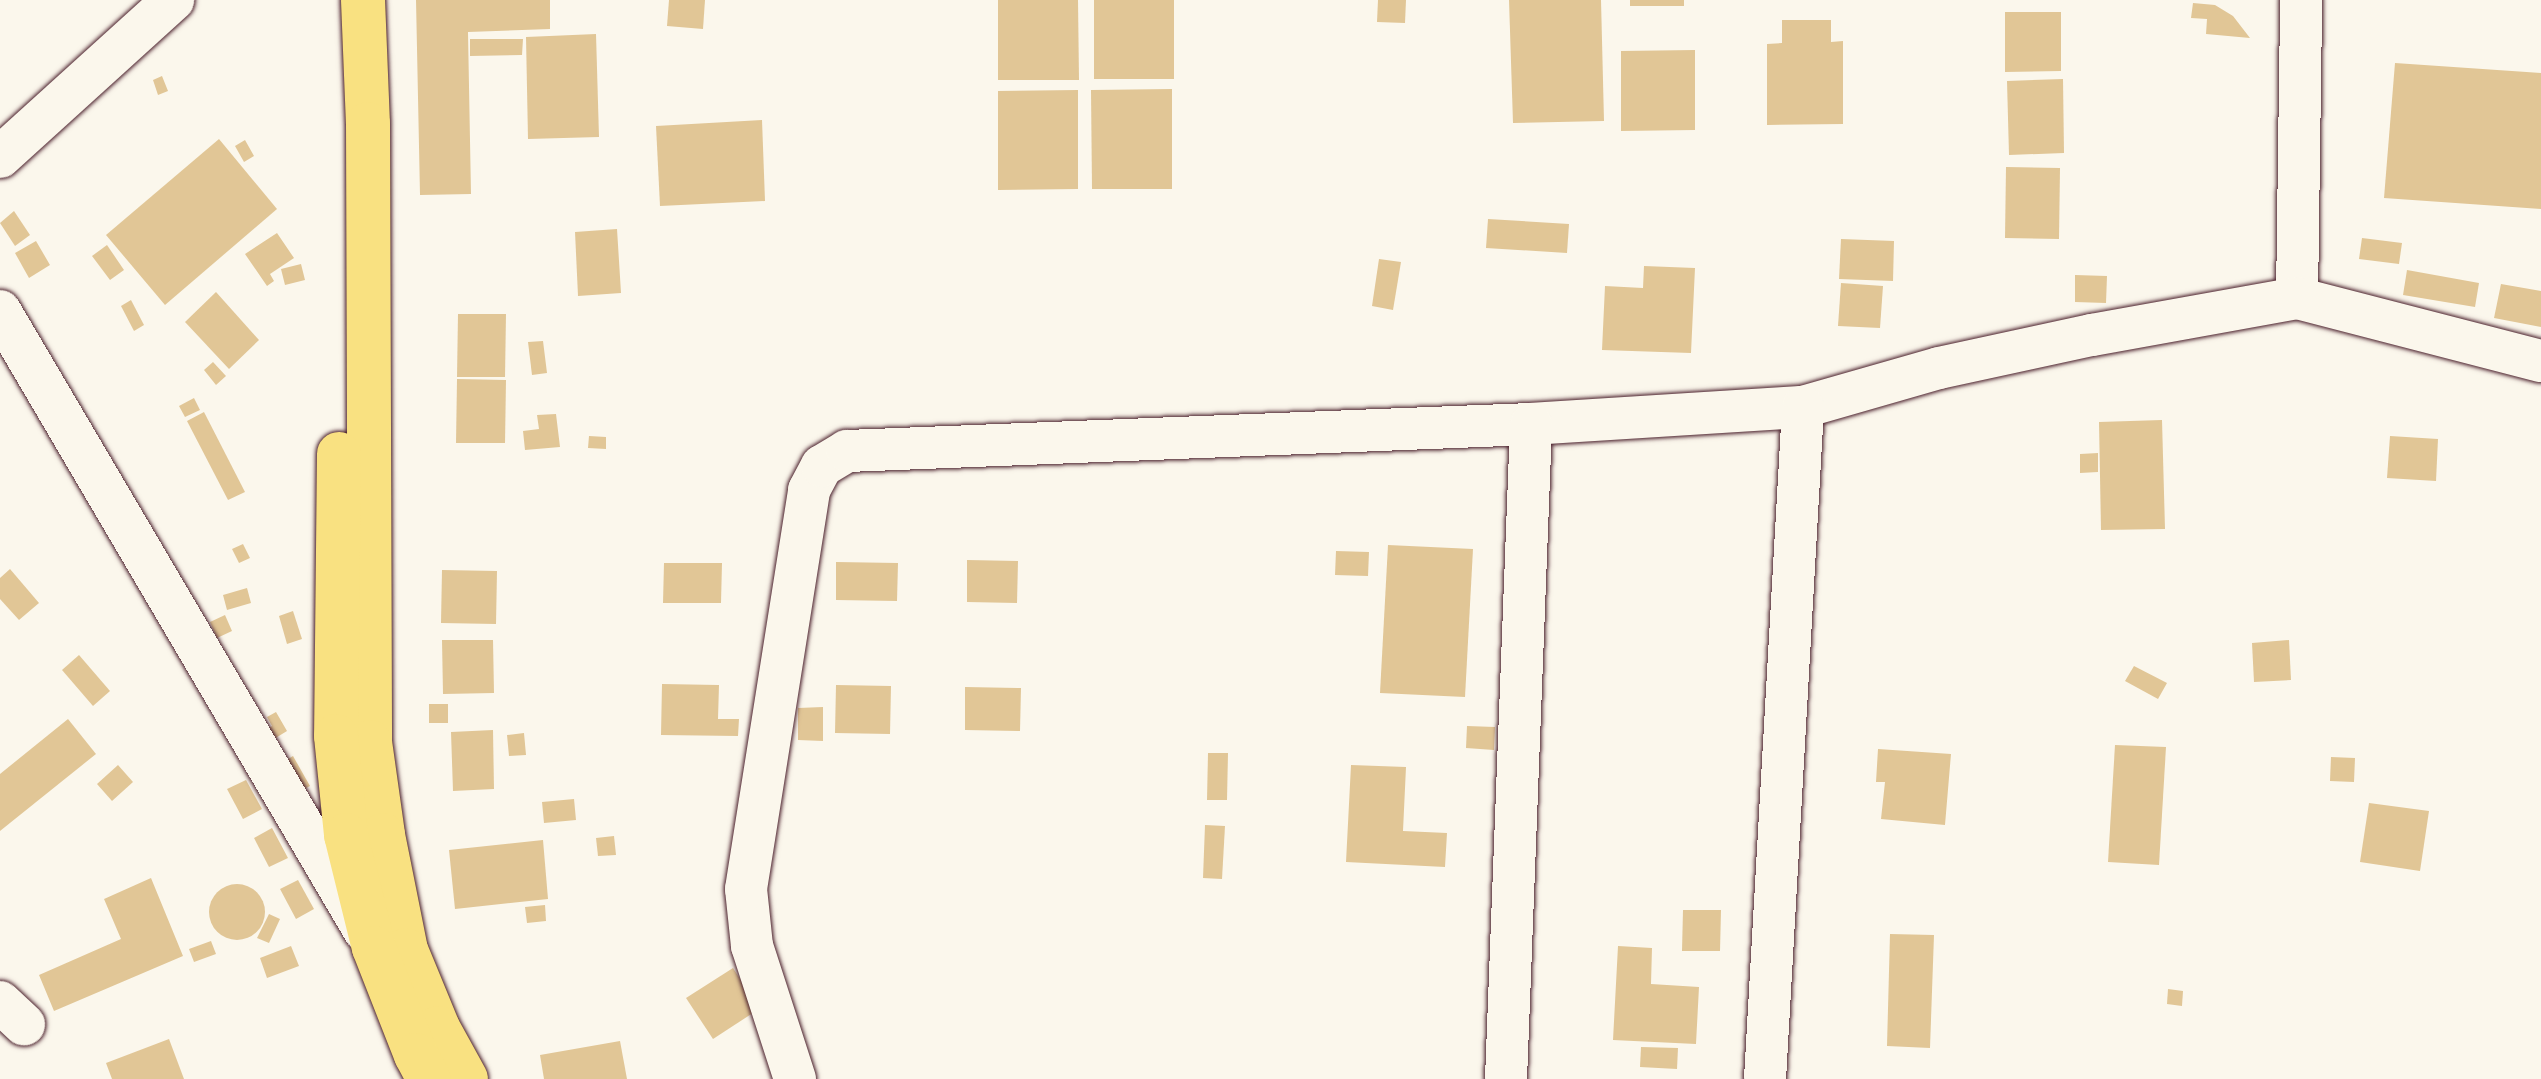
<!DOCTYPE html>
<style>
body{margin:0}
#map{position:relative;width:2541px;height:1079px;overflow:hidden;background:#fbf7ec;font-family:Mali,sans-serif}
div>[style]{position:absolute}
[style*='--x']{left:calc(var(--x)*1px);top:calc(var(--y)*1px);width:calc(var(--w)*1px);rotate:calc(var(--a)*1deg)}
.building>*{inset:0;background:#e1c696}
.round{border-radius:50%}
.roads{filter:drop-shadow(0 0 2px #4a1f2b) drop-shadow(0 0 2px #4a1f2b)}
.minor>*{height:42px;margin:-21px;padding:0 21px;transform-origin:21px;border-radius:21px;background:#fbf7ec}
.highway>*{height:44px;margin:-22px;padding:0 22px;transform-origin:22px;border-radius:22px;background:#f9e181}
span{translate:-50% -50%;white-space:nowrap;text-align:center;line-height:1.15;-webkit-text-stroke:6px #fbf7ec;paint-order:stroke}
</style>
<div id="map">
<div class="building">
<i style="clip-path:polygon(416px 0,550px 0,550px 29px,468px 32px,471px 194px,420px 195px)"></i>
<i style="clip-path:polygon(669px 0,705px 0,703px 29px,667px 26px)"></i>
<i style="clip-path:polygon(998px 0,1078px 0,1079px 80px,998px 80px)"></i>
<i style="clip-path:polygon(1094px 0,1174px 0,1174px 79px,1094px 79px)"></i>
<i style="clip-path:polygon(1378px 0,1406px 0,1405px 23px,1377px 22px)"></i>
<i style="clip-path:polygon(1509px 0,1601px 0,1604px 121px,1513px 123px)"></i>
<i style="clip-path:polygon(1630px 0,1684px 0,1684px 6px,1630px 6px)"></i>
<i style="clip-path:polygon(2193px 3px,2215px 5px,2233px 16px,2250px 38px,2206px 34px,2207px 19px,2191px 18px)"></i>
<i style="clip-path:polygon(2005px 12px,2061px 12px,2061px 71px,2005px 72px)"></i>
<i style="clip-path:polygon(1782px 20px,1831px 20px,1831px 42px,1843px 41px,1843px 124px,1767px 125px,1767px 44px,1782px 43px)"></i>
<i style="clip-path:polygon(596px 34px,599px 137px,528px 139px,526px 37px)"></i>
<i style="clip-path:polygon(470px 39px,523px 39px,522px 55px,470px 56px)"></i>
<i style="clip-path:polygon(1695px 50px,1695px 130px,1621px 131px,1621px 51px)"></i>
<i style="clip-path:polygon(2395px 63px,2541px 73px,2541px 209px,2384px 198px)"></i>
<i style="clip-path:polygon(162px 76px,168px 91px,158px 95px,153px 80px)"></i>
<i style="clip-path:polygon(2063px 79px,2064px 153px,2009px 155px,2007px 81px)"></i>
<i style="clip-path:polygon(1172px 89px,1172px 189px,1092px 189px,1091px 90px)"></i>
<i style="clip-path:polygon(1078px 90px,1078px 189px,998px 190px,998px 91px)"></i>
<i style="clip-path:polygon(762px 120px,765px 201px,660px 206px,656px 126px)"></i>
<i style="clip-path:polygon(219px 139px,277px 209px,165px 305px,106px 235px)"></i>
<i style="clip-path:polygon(245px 140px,254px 156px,244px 162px,235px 146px)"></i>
<i style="clip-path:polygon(2006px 167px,2060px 168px,2059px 239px,2005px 238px)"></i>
<i style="clip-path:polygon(14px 211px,30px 235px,15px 246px,0 223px)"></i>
<i style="clip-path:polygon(1488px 219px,1569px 224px,1567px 253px,1486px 248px)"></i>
<i style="clip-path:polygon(617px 229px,621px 293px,578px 296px,575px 232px)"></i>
<i style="clip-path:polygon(277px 233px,294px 258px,270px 274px,274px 281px,267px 286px,245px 254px)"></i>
<i style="clip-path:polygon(2362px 238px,2402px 243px,2399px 264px,2359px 259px)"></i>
<i style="clip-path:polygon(1841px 239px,1894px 241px,1893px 281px,1839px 279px)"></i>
<i style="clip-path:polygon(36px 241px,50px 265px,29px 278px,15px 253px)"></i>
<i style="clip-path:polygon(107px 245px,124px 270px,110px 280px,92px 256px)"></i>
<i style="clip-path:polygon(1379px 259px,1401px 262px,1393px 310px,1372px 306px)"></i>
<i style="clip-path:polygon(301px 264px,305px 280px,285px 285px,281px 269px)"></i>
<i style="clip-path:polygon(1644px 266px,1695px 268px,1691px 353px,1602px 350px,1605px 286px,1643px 288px)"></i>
<i style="clip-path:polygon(2407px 270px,2479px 283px,2475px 307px,2403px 295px)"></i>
<i style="clip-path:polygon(2075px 275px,2107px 276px,2106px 303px,2075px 302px)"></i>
<i style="clip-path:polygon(1841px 283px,1883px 286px,1880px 328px,1838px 326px)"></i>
<i style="clip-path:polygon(2501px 284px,2541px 291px,2541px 327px,2494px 318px)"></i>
<i style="clip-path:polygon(216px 292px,259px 340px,229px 369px,185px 322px)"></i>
<i style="clip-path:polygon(131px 300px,144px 325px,134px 331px,121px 306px)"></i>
<i style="clip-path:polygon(458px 314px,506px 314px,505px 377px,457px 377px)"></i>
<i style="clip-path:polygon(543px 341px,547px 373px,532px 375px,528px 342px)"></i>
<i style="clip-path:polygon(213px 362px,226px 376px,216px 385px,204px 370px)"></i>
<i style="clip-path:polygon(457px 379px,506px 380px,505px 443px,456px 443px)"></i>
<i style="clip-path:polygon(194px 398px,200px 410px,185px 417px,179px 406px)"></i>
<i style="clip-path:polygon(204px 412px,245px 492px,228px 500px,187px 421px)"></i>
<i style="clip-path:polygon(556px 414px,560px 447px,525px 450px,523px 431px,539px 429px,537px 415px)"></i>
<i style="clip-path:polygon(2162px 420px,2165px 529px,2101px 530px,2099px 422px)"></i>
<i style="clip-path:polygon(589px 436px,606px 437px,606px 449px,588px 448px)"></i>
<i style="clip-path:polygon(2390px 436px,2438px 439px,2436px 481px,2387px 478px)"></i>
<i style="clip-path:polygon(2098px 453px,2098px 472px,2080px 473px,2080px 454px)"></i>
<i style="clip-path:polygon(243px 544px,250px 558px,239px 563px,232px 549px)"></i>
<i style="clip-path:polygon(1388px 545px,1473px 549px,1465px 697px,1380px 693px)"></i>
<i style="clip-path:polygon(1336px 551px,1369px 552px,1368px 576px,1335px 575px)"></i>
<i style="clip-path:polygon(967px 560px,1018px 561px,1017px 603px,967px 602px)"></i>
<i style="clip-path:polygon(836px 562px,898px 563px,897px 601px,836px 600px)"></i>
<i style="clip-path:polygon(664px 563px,722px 563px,721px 603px,663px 603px)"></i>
<i style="clip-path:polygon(10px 569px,39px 603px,19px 620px,0 599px,0 578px)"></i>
<i style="clip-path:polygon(442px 570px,497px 571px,496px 624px,441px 623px)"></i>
<i style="clip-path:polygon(247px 588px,251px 603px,227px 610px,223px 595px)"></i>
<i style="clip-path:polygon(293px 611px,302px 639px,287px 644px,279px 616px)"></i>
<i style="clip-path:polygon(225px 615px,232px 631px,217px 638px,210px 622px)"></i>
<i style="clip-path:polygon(442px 640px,493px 640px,494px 693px,443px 694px)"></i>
<i style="clip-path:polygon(2289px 640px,2291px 680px,2254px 682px,2252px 643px)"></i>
<i style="clip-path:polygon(79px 655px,110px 691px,93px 706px,62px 670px)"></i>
<i style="clip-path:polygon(2134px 666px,2167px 683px,2158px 699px,2125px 681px)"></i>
<i style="clip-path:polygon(662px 684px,719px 685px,718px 719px,739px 719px,738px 736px,661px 735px)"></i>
<i style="clip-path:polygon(836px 685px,891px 686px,890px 734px,835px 733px)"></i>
<i style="clip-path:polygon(965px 687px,1021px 688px,1020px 731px,965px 730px)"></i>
<i style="clip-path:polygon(429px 704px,448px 704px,448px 723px,429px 723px)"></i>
<i style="clip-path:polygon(823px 707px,823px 741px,798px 740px,798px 708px)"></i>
<i style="clip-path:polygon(276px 712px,287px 731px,269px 742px,263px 732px,272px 726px,267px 717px)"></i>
<i style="clip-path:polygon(68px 719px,96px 754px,0 831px,0 774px)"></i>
<i style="clip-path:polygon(1467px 726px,1495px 727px,1494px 750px,1466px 748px)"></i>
<i style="clip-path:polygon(493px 730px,494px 789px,453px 791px,451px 732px)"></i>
<i style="clip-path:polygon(524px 733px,526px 755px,509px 756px,507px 735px)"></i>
<i style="clip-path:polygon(2115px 745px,2166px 747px,2159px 865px,2108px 862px)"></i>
<i style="clip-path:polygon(1878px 749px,1951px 754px,1945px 825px,1881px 819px,1885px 782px,1876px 782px)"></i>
<i style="clip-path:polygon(1208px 753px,1228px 753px,1227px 800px,1207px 800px)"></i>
<i style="clip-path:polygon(293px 756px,310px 786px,291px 796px,275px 767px)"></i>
<i style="clip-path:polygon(2331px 757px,2355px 758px,2354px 782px,2330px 781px)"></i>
<i style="clip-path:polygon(118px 765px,133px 782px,112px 801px,97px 784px)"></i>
<i style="clip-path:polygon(1351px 765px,1406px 767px,1403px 831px,1447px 833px,1445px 867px,1346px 862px)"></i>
<i style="clip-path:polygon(246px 780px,262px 809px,243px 819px,227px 789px)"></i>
<i style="clip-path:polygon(574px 799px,576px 820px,544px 823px,542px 802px)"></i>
<i style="clip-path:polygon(2369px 803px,2429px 811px,2420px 871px,2360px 862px)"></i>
<i style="clip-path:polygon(1205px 825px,1225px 826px,1222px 879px,1203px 878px)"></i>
<i style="clip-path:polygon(272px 828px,288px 858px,269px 867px,254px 838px)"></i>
<i style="clip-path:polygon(614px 836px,616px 855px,598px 856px,596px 838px)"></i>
<i style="clip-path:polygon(543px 840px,548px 899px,455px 909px,449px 850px)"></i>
<i style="clip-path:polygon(151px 878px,183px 956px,54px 1011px,39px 975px,121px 939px,104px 899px)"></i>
<i style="clip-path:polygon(298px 880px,314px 909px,296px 919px,280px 889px)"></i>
<i class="round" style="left:209px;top:884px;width:56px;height:56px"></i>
<i style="clip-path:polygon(545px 905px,546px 921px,527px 923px,525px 907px)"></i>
<i style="clip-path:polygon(1683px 910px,1721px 910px,1720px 951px,1682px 951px)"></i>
<i style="clip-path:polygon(269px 914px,280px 919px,269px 943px,257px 938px)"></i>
<i style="clip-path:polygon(1890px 934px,1934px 935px,1930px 1048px,1887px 1046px)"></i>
<i style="clip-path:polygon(211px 941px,216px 954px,194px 962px,189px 949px)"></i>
<i style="clip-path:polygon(291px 946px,299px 966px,267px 978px,260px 958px)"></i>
<i style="clip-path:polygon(1618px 946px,1652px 948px,1651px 984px,1699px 987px,1696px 1044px,1613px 1040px)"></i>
<i style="clip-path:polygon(733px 968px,759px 1009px,713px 1039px,686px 998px)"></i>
<i style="clip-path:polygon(2168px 989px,2183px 991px,2182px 1006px,2167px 1004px)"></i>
<i style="clip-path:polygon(169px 1039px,184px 1079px,112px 1079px,106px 1063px)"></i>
<i style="clip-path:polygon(620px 1041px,627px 1079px,544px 1079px,540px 1055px)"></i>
<i style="clip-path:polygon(1641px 1047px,1678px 1048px,1677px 1069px,1640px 1067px)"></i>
</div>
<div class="roads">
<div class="minor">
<i style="--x:0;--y:157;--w:234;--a:-42.2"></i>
<i style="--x:2297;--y:298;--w:298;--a:-89.2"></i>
<i style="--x:0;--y:311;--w:718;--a:59.54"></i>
<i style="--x:0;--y:1002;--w:33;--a:43"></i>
<i style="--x:795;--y:1079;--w:140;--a:-107.9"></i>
<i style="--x:752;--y:946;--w:57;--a:-96"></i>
<i style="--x:746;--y:889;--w:404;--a:-81"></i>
<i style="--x:809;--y:490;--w:27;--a:-62"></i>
<i style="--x:822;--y:466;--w:29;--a:-31"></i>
<i style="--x:847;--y:451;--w:685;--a:-2.26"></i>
<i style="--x:1531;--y:424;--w:273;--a:-3.6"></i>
<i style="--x:1803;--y:407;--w:141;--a:-16"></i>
<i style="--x:1939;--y:368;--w:157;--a:-12.2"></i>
<i style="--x:2092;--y:335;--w:208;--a:-10.2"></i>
<i style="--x:2297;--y:298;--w:252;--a:14.5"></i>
<i style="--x:1506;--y:1079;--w:655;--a:-87.81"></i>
<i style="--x:1765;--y:1079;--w:673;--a:-86.76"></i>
</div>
<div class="highway">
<i style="--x:363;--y:0;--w:124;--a:87.7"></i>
<i style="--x:368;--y:124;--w:618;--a:89.81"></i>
<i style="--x:370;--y:742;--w:94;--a:82"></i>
<i style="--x:383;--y:835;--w:117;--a:78.7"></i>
<i style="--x:406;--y:950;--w:84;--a:67.7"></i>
<i style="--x:438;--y:1028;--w:58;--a:61.2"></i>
<i style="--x:339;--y:454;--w:282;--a:90.6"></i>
<i style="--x:336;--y:736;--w:100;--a:84.2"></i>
<i style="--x:346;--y:835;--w:116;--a:76.1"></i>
<i style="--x:374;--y:948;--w:115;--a:68.6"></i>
<i style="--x:416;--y:1055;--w:27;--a:62"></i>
</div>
</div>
</div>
